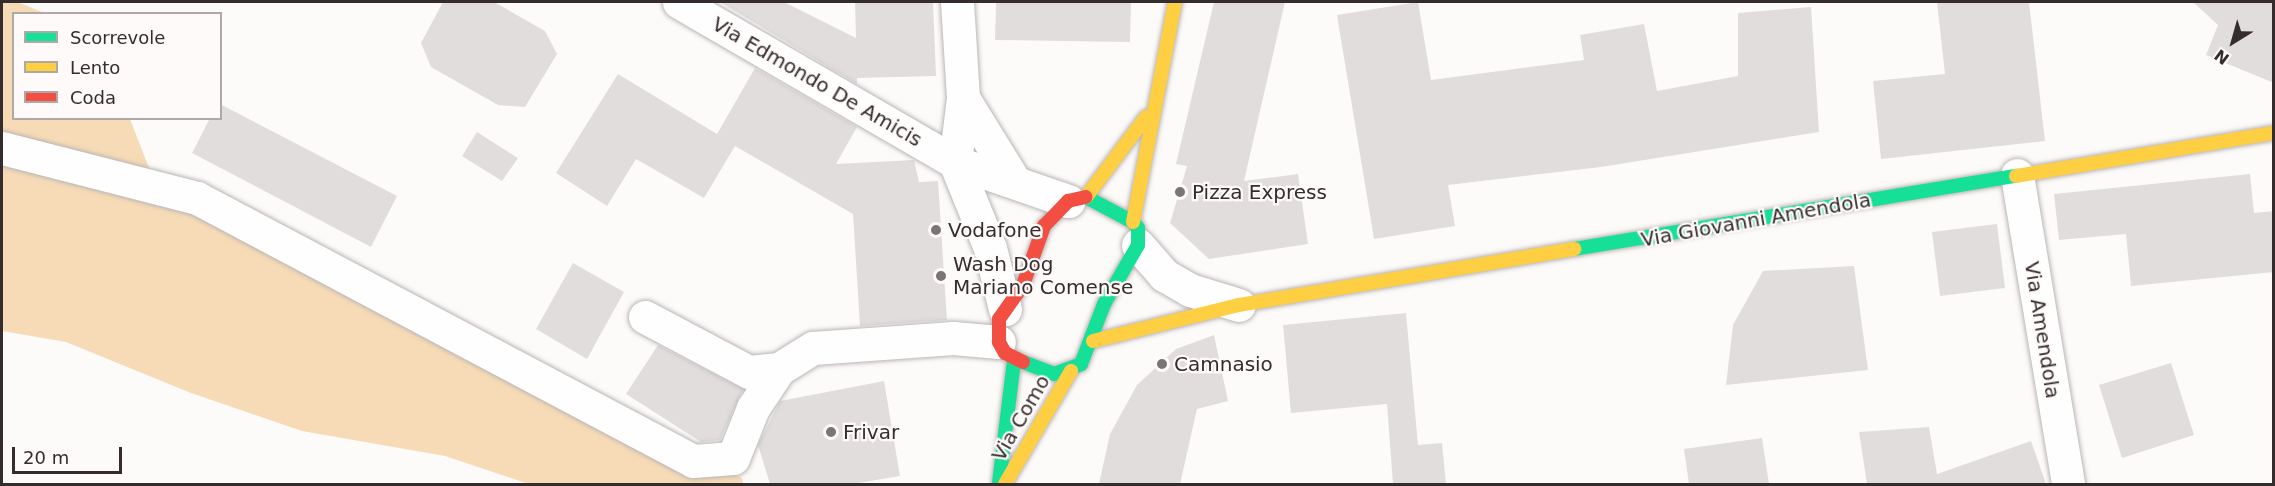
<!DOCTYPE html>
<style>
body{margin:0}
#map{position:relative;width:2275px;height:486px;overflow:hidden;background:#fdfbfa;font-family:"DejaVu Sans",sans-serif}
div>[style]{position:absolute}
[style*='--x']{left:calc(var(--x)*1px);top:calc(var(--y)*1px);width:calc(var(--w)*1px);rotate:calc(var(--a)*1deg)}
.green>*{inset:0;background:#f7dbb6}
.building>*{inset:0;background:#e2dddd}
.roads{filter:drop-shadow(0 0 2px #bab6b5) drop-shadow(0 0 2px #bab6b5)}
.street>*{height:33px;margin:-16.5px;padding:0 16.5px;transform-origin:16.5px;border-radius:16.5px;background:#fffefe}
.fast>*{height:14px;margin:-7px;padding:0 7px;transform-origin:7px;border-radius:7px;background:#16e098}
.slow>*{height:14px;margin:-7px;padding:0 7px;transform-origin:7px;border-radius:7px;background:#ffcf43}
.jam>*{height:14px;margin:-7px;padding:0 7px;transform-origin:7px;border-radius:7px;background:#f24e42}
.dots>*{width:16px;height:16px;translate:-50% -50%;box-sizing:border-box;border:3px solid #fefaf9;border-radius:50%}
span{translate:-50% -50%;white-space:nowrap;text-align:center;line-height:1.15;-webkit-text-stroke:4.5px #fefaf9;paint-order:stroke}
.street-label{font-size:20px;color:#352d2d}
.poi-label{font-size:20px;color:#352d2d}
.left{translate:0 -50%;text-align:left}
.frame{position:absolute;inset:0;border:3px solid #352d2d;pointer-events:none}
.legend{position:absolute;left:12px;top:12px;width:210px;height:108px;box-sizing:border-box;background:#fefaf9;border:2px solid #aea8a7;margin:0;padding:8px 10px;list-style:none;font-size:18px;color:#352d2d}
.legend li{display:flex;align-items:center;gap:12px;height:30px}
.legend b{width:30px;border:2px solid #aea8a7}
.north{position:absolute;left:2203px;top:12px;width:60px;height:60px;-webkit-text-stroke:4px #fefaf9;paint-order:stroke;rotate:217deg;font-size:16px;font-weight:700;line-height:24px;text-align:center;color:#352d2d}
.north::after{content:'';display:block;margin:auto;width:21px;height:27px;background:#352d2d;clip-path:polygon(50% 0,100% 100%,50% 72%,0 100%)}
.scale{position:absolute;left:12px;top:447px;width:110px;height:27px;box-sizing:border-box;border:3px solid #352d2d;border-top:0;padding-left:8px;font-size:18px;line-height:21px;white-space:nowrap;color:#352d2d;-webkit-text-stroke:4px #fefaf9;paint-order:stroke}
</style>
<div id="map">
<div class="green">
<i style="clip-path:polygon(2px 2px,18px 2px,44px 13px,14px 14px,14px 118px,130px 119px,156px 186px,354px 277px,742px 478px,743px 484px,529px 484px,445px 456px,302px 431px,191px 393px,66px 342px,2px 331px)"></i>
</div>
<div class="building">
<i style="clip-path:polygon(443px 2px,494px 2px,545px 31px,557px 54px,525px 107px,498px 105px,431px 67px,421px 43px)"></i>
<i style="clip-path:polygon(720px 2px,784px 2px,856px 38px,855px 2px,933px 2px,936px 76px,857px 78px,857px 84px)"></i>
<i style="clip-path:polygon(996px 2px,1131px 2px,1130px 42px,995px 40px)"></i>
<i style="clip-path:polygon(1214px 2px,1285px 2px,1244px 181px,1298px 174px,1308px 244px,1209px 259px,1170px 223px,1187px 166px,1176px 164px)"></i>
<i style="clip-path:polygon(1418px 2px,1431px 80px,1584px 60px,1580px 35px,1644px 24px,1657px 91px,1738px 76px,1738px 13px,1811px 7px,1819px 132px,1601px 167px,1448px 185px,1455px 226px,1374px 239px,1337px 15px)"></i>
<i style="clip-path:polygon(1937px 2px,2029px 2px,2045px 141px,1881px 159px,1873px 81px,1945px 74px)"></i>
<i style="clip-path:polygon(2193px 2px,2274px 2px,2274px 83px,2206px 55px,2218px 25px)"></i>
<i style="clip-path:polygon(755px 68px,857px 127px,836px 164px,914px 160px,919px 182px,938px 181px,947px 320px,860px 326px,853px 214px,735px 146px,704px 198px,636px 159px,607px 206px,556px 173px,618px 74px,717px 134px)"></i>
<i style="clip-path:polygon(220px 104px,397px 196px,371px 247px,192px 153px,210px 118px,220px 118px)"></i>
<i style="clip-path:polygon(477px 132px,518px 158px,502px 181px,462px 156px)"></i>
<i style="clip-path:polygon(2250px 174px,2254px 213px,2274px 211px,2274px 272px,2131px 286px,2126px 234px,2059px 240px,2054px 194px)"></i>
<i style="clip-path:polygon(1997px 224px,2005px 288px,1940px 296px,1932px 232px)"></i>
<i style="clip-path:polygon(573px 263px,624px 292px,587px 359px,536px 329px)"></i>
<i style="clip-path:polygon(1854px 266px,1868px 370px,1726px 385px,1733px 325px,1763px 271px)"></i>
<i style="clip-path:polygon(1406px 313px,1418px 445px,1442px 443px,1446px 484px,1393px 484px,1387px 404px,1291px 413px,1283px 325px)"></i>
<i style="clip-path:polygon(1214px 335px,1228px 401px,1197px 409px,1180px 484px,1099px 484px,1110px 434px,1137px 385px,1176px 349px)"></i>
<i style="clip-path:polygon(658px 345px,743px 389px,720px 440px,701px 442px,626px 394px)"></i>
<i style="clip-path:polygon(2171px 363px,2194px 435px,2122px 458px,2099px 385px)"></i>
<i style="clip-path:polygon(884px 381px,900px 476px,852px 484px,770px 484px,758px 445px,780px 401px)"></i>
<i style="clip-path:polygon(1929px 427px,1937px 474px,2031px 441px,2046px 484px,1867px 484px,1859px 432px)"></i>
<i style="clip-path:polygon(1762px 438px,1769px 484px,1689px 484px,1684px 449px)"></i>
</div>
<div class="roads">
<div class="street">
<i style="--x:679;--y:2;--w:319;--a:30.1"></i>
<i style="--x:955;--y:162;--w:120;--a:19"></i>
<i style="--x:957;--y:2;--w:96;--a:86.4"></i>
<i style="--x:963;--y:98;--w:64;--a:97.1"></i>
<i style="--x:955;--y:162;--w:93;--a:67.9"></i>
<i style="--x:990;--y:248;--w:63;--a:76.2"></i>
<i style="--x:963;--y:98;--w:95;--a:58.3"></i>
<i style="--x:2;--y:148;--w:201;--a:14.4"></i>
<i style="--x:197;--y:198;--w:561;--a:27.93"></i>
<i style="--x:693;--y:461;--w:40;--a:-4.3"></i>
<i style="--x:733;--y:458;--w:54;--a:-68.2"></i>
<i style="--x:753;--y:408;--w:47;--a:-56.3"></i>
<i style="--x:2017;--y:175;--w:313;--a:80.6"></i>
<i style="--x:1138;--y:245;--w:40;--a:49"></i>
<i style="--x:1164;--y:275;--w:30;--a:30"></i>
<i style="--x:1190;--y:290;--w:51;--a:17"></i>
<i style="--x:645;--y:317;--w:118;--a:27.9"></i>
<i style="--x:749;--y:372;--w:30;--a:-6"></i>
<i style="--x:779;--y:369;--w:40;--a:-32"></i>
<i style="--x:813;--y:348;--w:140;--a:-4.1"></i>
<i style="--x:953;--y:338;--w:46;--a:5"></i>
</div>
<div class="fast">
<i style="--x:1574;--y:249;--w:448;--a:-9.4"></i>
<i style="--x:1023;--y:362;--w:33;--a:21"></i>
<i style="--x:1054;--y:374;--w:29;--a:-20"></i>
<i style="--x:1081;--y:364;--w:64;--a:-69"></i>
<i style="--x:1104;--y:304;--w:68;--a:-60"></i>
<i style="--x:1138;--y:245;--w:17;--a:-90"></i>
<i style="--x:1138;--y:228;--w:8;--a:-130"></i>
<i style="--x:1133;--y:222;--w:53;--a:-152"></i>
<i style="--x:999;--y:483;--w:124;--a:-83"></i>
</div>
<div class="slow">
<i style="--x:2016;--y:176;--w:262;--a:-9.5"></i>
<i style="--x:1086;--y:197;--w:100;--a:-53.1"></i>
<i style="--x:1133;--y:222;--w:224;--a:-79.2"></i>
<i style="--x:1093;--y:341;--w:150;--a:-13.9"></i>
<i style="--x:1239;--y:305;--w:340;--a:-9.5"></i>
<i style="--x:1005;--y:484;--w:131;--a:-59.7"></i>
</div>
<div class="jam">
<i style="--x:1023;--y:362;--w:20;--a:-153"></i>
<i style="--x:1005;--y:353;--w:13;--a:-119"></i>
<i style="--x:999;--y:342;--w:23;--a:-90"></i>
<i style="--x:999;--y:319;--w:42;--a:-54.8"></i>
<i style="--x:1023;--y:285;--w:63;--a:-70.4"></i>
<i style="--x:1044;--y:226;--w:35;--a:-46"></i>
<i style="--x:1068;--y:201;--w:18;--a:-13"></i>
</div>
</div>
<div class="dots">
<i style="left:1180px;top:192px;background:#7b7575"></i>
<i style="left:936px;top:230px;background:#7b7575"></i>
<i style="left:941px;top:276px;background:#7b7575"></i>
<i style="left:1162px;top:364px;background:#7b7575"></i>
<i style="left:831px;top:432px;background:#7b7575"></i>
</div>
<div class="street-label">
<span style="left:817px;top:82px;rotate:30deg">Via Edmondo De Amicis</span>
<span style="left:1756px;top:220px;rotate:-10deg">Via Giovanni Amendola</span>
<span style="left:2042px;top:330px;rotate:81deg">Via Amendola</span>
<span style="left:1021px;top:418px;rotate:-60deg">Via Como</span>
</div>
<div class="poi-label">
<span class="left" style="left:1192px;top:192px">Pizza Express</span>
<span class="left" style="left:948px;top:230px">Vodafone</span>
<span class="left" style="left:953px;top:276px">Wash Dog<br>Mariano Comense</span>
<span class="left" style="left:1174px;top:364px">Camnasio</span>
<span class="left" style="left:843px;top:432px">Frivar</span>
</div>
<div class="frame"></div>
<ul class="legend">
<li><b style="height:8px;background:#16e098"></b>Scorrevole</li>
<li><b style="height:8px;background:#ffcf43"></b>Lento</li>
<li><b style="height:8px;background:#f24e42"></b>Coda</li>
</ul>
<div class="north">N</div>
<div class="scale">20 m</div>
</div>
